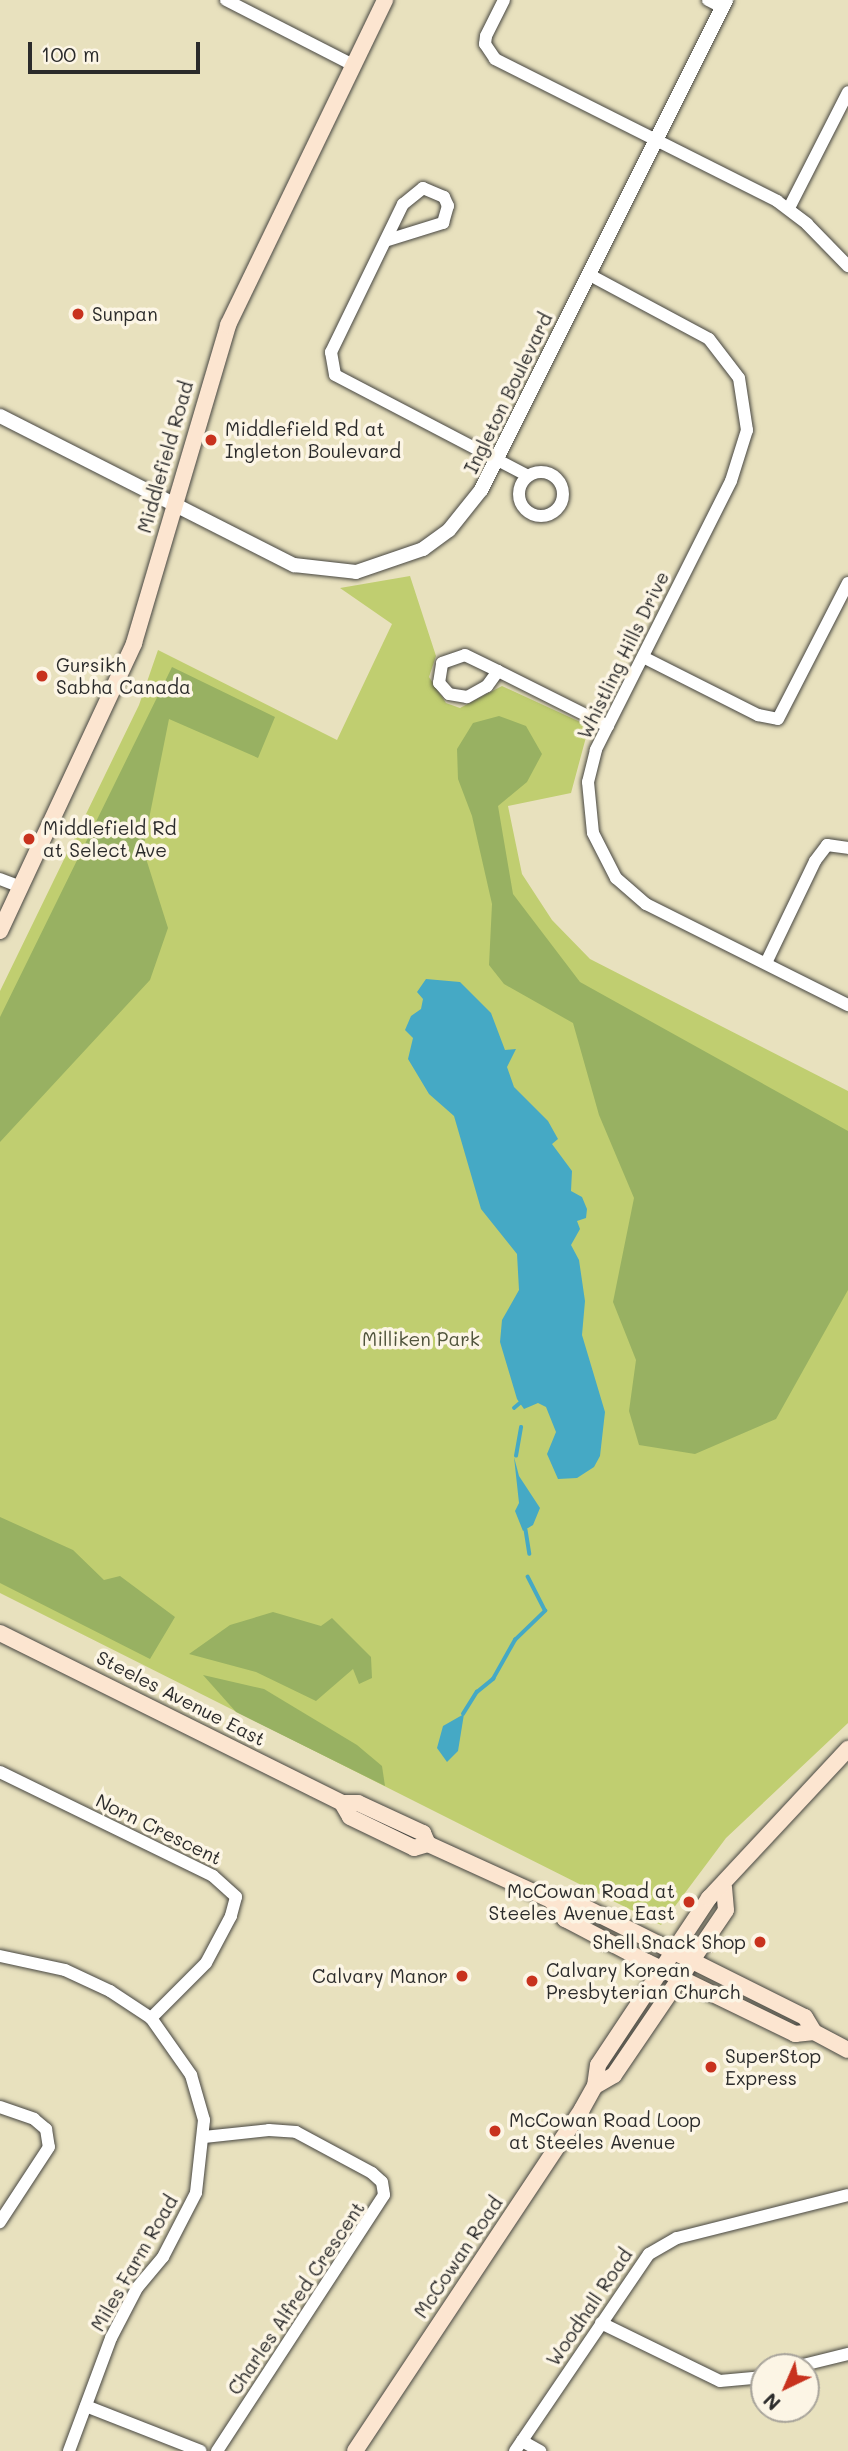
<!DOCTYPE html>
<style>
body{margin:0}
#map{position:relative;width:848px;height:2451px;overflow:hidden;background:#e8e1be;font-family:Mali,sans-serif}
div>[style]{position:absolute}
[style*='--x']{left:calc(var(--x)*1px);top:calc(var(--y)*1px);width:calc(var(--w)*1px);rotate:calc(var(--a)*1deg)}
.green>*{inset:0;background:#c0ce70}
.forest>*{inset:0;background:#98b162}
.water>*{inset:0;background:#45a9c5}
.stream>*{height:3.5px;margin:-1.75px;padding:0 1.75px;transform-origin:1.75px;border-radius:1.75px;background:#45a9c5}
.roads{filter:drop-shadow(0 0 2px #474641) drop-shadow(0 0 2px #474641)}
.minor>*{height:12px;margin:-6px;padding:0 6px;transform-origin:6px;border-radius:6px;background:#fff}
.minor>.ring{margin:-6px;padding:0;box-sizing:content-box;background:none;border:12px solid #fff;border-radius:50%}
.tertiary>*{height:14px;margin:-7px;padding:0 7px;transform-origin:7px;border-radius:7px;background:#fff}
.secondary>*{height:16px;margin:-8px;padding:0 8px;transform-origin:8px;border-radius:8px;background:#fce5d0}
.dots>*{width:19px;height:19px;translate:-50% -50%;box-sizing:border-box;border:4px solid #fcf5e5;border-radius:50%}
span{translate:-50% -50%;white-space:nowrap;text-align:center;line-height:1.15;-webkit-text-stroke:7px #fcf5e5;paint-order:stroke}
.poi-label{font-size:19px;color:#2b2b2b}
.left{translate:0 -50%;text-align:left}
.right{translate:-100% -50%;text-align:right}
.street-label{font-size:19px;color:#2b2b2b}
.park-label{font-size:19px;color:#50543c}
.north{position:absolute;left:750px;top:2353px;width:70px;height:70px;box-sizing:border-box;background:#fcf5e5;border:2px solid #a8a49b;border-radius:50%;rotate:224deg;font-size:19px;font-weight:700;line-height:28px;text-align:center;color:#2b2b2b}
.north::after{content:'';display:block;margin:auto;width:24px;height:32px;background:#c8321e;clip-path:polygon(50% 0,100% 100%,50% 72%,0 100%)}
.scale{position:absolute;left:28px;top:42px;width:172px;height:32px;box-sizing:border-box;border:4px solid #2b2b2b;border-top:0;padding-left:9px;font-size:21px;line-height:24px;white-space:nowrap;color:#2b2b2b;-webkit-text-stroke:5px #fcf5e5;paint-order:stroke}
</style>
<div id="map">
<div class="green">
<i style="clip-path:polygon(410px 576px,436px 656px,429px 677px,446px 703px,460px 708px,502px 686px,589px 726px,571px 793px,508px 806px,522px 874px,552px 920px,590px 959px,848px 1091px,848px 1723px,726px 1838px,661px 1925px,0 1593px,0 991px,139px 705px,158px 650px,337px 740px,392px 624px,340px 588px)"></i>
</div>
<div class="forest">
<i style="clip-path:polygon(172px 667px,275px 717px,258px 758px,169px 719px,143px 849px,168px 928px,150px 980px,0 1142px,0 1017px)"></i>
<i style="clip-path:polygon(499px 716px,526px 726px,542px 754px,527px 782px,498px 806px,513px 894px,580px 982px,848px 1131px,848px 1290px,776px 1419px,695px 1454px,639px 1445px,629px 1411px,636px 1360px,613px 1302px,634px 1198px,599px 1115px,573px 1023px,504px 984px,489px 965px,492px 904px,472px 816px,458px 779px,457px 749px,473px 723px)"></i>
<i style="clip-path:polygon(0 1517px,73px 1550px,104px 1580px,120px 1576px,175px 1617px,150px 1659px,0 1583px)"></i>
<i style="clip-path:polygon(273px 1612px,321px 1626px,332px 1618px,371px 1657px,372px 1678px,359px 1684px,353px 1669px,316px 1701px,256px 1672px,189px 1654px,230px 1625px)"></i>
<i style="clip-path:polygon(203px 1675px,264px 1689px,357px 1745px,382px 1766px,385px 1786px,236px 1712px)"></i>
</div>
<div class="water">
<i style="clip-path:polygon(426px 979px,460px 982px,491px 1013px,505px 1050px,516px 1049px,507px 1067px,514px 1087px,548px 1121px,558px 1139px,552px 1144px,572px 1171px,571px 1191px,582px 1197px,587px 1209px,586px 1218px,577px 1221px,580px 1229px,571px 1245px,579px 1260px,585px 1301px,582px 1335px,605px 1412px,600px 1456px,594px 1467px,577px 1478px,558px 1479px,547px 1454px,556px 1432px,546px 1407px,538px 1403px,524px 1409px,517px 1399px,500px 1342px,502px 1320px,519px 1290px,517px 1254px,481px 1209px,454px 1116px,429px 1094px,408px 1059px,413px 1038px,405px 1030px,411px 1016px,421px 1009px,423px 999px,417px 992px)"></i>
<i style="clip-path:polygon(514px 1457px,519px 1476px,540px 1508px,533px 1525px,523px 1531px,515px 1511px,519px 1503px)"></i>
<i style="clip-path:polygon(464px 1714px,458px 1751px,447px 1762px,437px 1748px,443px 1726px)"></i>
</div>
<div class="stream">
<i style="--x:514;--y:1408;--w:8;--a:-40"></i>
<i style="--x:516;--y:1456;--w:29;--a:-80"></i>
<i style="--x:526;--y:1530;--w:24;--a:81"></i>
<i style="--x:463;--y:1714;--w:26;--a:-58"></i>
<i style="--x:477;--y:1692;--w:21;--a:-39"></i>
<i style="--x:493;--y:1679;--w:45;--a:-60.6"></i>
<i style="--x:515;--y:1640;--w:42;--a:-44"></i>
<i style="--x:545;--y:1611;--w:38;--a:-117"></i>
</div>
<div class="roads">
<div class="minor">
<i style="--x:226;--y:0;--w:143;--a:27.1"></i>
<i style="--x:504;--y:0;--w:40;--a:116.6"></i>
<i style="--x:486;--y:36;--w:8;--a:97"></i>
<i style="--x:485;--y:44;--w:18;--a:56"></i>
<i style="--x:495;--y:59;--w:316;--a:26.7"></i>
<i style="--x:777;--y:201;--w:38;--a:37"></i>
<i style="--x:807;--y:224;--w:59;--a:45.7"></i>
<i style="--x:708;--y:0;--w:16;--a:27"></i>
<i style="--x:789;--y:208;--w:130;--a:-63"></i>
<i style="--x:388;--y:240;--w:58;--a:-17.2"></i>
<i style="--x:443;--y:223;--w:18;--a:-74"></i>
<i style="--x:448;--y:206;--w:10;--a:-114"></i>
<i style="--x:444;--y:197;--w:23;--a:-157"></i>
<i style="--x:423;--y:188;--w:26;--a:141"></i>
<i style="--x:403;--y:204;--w:165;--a:115.9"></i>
<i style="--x:331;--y:352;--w:23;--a:80"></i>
<i style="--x:335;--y:375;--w:218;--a:27.6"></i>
<i style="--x:588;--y:274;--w:137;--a:28.2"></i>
<i style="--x:709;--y:339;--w:49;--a:52.4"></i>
<i style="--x:739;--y:378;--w:53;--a:81.3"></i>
<i style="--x:747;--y:430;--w:53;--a:107.4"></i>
<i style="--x:731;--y:481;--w:301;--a:116.7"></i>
<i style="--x:596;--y:750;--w:33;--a:104"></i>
<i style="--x:588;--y:782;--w:51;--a:84.4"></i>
<i style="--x:593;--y:833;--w:51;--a:62.9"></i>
<i style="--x:616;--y:878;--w:40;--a:41"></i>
<i style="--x:646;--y:904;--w:226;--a:26.6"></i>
<i class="ring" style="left:519px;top:472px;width:32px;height:32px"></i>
<i style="--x:643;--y:657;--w:129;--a:26.8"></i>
<i style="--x:758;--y:715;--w:20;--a:11"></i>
<i style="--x:778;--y:719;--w:153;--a:-62.8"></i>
<i style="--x:498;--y:671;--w:19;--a:126"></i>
<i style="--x:487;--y:686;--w:23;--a:151"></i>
<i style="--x:467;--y:697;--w:18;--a:-171"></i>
<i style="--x:449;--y:694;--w:15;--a:-132"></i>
<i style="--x:439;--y:683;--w:20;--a:-81"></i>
<i style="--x:442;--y:663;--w:24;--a:-19"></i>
<i style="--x:465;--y:655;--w:37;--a:26"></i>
<i style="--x:498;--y:671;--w:123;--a:26.6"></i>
<i style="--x:0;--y:879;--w:22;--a:21"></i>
<i style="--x:766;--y:963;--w:113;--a:-64.3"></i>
<i style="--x:815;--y:861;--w:20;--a:-53"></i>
<i style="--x:827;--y:845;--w:21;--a:8"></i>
<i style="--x:0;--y:1772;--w:237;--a:26"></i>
<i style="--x:213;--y:1876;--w:31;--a:42"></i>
<i style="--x:236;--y:1897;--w:20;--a:105"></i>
<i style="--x:231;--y:1916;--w:53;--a:118"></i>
<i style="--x:206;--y:1963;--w:78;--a:135"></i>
<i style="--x:0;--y:1956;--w:66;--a:12.2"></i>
<i style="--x:65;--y:1970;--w:50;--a:25"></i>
<i style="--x:110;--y:1991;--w:49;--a:33.4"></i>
<i style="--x:151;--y:2018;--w:70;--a:54.9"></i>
<i style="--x:191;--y:2075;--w:47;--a:73.9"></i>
<i style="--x:204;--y:2120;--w:73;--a:96.3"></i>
<i style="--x:196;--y:2193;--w:72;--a:117.3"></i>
<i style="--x:163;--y:2257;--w:40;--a:130"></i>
<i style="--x:137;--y:2288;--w:56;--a:117.5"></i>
<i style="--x:111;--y:2338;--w:121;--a:110.4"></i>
<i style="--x:0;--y:2107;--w:36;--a:19"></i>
<i style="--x:34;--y:2119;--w:16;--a:40"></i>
<i style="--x:46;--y:2129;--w:18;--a:81"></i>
<i style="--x:49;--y:2147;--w:90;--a:123.2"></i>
<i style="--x:204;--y:2137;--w:65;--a:-6.1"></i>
<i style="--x:269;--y:2130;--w:27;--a:4"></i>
<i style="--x:296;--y:2132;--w:86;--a:28.3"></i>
<i style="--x:372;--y:2173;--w:13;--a:42"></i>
<i style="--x:382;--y:2182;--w:13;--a:81"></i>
<i style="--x:384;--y:2195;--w:306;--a:123.1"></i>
<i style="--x:601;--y:2323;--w:132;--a:26"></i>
<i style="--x:720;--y:2381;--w:44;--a:-5.2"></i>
<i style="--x:795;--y:2367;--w:55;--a:-13.8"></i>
<i style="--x:86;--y:2406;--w:123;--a:21.4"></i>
<i style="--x:522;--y:2441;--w:21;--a:29"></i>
<i style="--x:515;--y:2451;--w:238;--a:-55.8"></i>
<i style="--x:649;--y:2254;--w:32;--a:-30"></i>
<i style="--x:677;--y:2238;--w:176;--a:-14.1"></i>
</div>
<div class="tertiary">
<i style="--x:0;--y:416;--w:330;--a:26.9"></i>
<i style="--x:294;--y:565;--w:62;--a:6.4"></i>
<i style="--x:356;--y:572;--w:71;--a:-18.9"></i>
<i style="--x:423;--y:549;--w:32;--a:-36"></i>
<i style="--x:449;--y:530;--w:51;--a:-51.3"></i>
<i style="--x:481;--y:490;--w:548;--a:-63.43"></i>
</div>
<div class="secondary">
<i style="--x:0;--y:931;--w:318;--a:-65"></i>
<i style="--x:134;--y:643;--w:332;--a:-73.5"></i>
<i style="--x:228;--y:325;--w:361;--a:-64.2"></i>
<i style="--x:0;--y:1633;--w:382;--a:26.4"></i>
<i style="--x:342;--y:1803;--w:16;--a:0"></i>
<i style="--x:358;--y:1803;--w:72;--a:24.8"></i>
<i style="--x:423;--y:1833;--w:12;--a:66"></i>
<i style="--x:428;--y:1844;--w:135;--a:24.5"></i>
<i style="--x:551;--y:1900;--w:23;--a:5"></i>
<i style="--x:574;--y:1902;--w:258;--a:26.5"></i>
<i style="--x:805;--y:2017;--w:17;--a:59"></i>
<i style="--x:814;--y:2032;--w:38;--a:28"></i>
<i style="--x:342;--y:1803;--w:16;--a:60"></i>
<i style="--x:350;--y:1817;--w:71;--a:25.8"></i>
<i style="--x:414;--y:1848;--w:15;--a:-16"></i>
<i style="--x:551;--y:1900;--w:24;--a:54"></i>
<i style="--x:565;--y:1919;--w:93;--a:27.7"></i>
<i style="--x:647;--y:1962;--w:165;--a:25.9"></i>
<i style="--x:795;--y:2034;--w:19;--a:-6"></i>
<i style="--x:595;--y:2086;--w:22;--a:-30"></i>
<i style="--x:614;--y:2075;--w:199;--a:-55.8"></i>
<i style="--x:726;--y:1910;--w:23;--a:-95"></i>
<i style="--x:355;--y:2451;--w:410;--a:-56.4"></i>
<i style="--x:582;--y:2109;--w:26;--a:-61"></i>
<i style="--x:595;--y:2086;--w:21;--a:-82"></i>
<i style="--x:598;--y:2065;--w:201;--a:-56.4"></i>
<i style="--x:709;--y:1898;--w:204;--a:-47"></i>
</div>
</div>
<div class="dots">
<i style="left:78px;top:314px;background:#c8321e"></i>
<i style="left:211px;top:440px;background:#c8321e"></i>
<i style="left:42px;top:676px;background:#c8321e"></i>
<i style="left:29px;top:839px;background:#c8321e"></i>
<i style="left:689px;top:1902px;background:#c8321e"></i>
<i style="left:760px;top:1942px;background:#c8321e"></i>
<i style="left:462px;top:1976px;background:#c8321e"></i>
<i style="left:532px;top:1981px;background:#c8321e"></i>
<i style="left:711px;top:2067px;background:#c8321e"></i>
<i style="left:495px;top:2131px;background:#c8321e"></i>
</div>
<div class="poi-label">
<span class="left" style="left:92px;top:314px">Sunpan</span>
<span class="left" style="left:225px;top:440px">Middlefield Rd at<br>Ingleton Boulevard</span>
<span class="left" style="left:56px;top:676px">Gursikh<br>Sabha Canada</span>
<span class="left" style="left:43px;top:839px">Middlefield Rd<br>at Select Ave</span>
<span class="right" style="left:675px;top:1902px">McCowan Road at<br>Steeles Avenue East</span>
<span class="right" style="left:746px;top:1942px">Shell Snack Shop</span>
<span class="left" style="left:546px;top:1981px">Calvary Korean<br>Presbyterian Church</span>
<span class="right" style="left:448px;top:1976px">Calvary Manor</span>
<span class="left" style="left:725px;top:2067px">SuperStop<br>Express</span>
<span class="left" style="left:509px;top:2131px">McCowan Road Loop<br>at Steeles Avenue</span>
</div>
<div class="street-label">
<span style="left:508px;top:393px;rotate:-64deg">Ingleton Boulevard</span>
<span style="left:165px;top:457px;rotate:-74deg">Middlefield Road</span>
<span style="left:623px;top:655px;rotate:-64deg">Whistling Hills Drive</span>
<span style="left:181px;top:1698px;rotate:27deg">Steeles Avenue East</span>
<span style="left:159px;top:1829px;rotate:26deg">Norn Crescent</span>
<span style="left:458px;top:2257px;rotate:-56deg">McCowan Road</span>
<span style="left:134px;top:2263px;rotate:-60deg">Miles Farm Road</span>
<span style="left:296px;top:2298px;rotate:-56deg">Charles Alfred Crescent</span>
<span style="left:589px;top:2307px;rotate:-56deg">Woodhall Road</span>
</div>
<div class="park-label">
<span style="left:421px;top:1339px">Milliken Park</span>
</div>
<div class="north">N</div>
<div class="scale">100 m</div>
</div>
